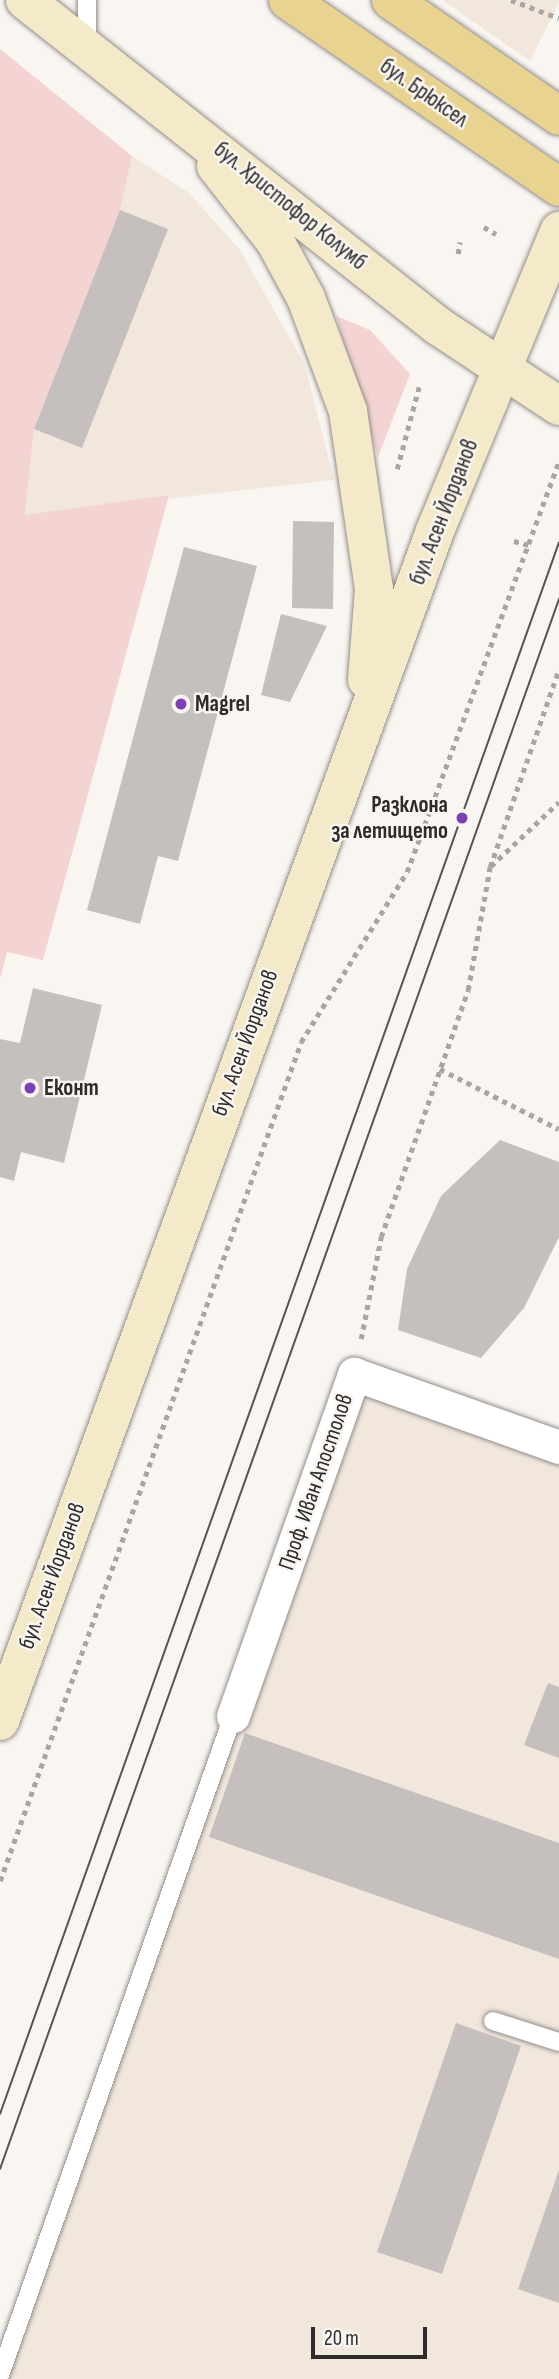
<!DOCTYPE html>
<meta charset="utf-8">
<style>
body{margin:0}
#map{position:relative;width:559px;height:2379px;overflow:hidden;background:#f9f5f1;font-family:"Sofia Sans Condensed",sans-serif}
div>[style]{position:absolute}
[style*='--x']{left:calc(var(--x)*1px);top:calc(var(--y)*1px);width:calc(var(--w)*1px);rotate:calc(var(--a)*1deg)}
.built>*{inset:0;background:#f1e7dd}
.green>*{inset:0;background:#f4d3d3}
.building>*{inset:0;background:#c5bfbd}
.path>*{height:4.5px;margin-top:-2.25px;transform-origin:0;background:repeating-linear-gradient(90deg,#a8a6a2 0 5px,transparent 0 10px)}
.roads{filter:drop-shadow(0 0 2px #928e8a) drop-shadow(0 0 2px #928e8a)}
.lane>*{height:18px;margin:-9px;padding:0 9px;transform-origin:9px;border-radius:9px;background:#fff}
.street>*{height:33px;margin:-16.5px;padding:0 16.5px;transform-origin:16.5px;border-radius:16.5px;background:#fff}
.secondary>*{height:38px;margin:-19px;padding:0 19px;transform-origin:19px;border-radius:19px;background:#f4e9c8}
.primary>*{height:38px;margin:-19px;padding:0 19px;transform-origin:19px;border-radius:19px;background:#e9d391}
.tram>*{height:2px;margin:-1px;padding:0 1px;transform-origin:1px;border-radius:1px;background:#565552}
.dots>*{width:19px;height:19px;translate:-50% -50%;box-sizing:border-box;border:4px solid #f9f5f1;border-radius:50%}
span{translate:-50% -50%;white-space:nowrap;text-align:center;line-height:1.15;-webkit-text-stroke:5px #f9f5f1;paint-order:stroke}
.street-label{font-size:23px;color:#2d2c2a}
.poi-label{font-size:23px;color:#2d2c2a;font-weight:700}
.left{translate:0 -50%;text-align:left}
.right{translate:-100% -50%;text-align:right}
.scale{position:absolute;left:311px;top:2327px;width:116px;height:32px;box-sizing:border-box;border:4px solid #2d2c2a;border-top:0;padding-left:9px;font-size:21px;line-height:24px;white-space:nowrap;color:#2d2c2a;-webkit-text-stroke:5px #f9f5f1;paint-order:stroke}
</style>
<div id="map">
<div class="built">
<i style="clip-path:polygon(442px 0,559px 0,559px 3px,530px 61px)"></i>
<i style="clip-path:polygon(132px 156px,189px 193px,240px 250px,305px 365px,334px 480px,25px 515px,34px 429px,120px 210px)"></i>
<i style="clip-path:polygon(354px 1374px,559px 1447px,559px 2379px,0 2379px)"></i>
</div>
<div class="green">
<i style="clip-path:polygon(0 49px,132px 156px,120px 210px,34px 429px,25px 515px,169px 495px,43px 960px,7px 952px,0 979px)"></i>
<i style="clip-path:polygon(336px 316px,370px 330px,410px 374px,378px 457px)"></i>
</div>
<div class="building">
<i style="clip-path:polygon(120px 210px,168px 229px,82px 448px,34px 429px)"></i>
<i style="clip-path:polygon(293px 521px,334px 522px,333px 609px,292px 608px)"></i>
<i style="clip-path:polygon(184px 547px,257px 566px,178px 861px,158px 856px,140px 924px,87px 910px)"></i>
<i style="clip-path:polygon(281px 614px,327px 626px,290px 702px,261px 695px)"></i>
<i style="clip-path:polygon(33px 988px,102px 1005px,64px 1163px,21px 1152px,14px 1181px,0 1177px,0 1039px,20px 1043px)"></i>
<i style="clip-path:polygon(500px 1140px,559px 1162px,559px 1237px,524px 1308px,481px 1358px,398px 1330px,407px 1269px,441px 1196px)"></i>
<i style="clip-path:polygon(548px 1683px,559px 1687px,559px 1758px,524px 1745px)"></i>
<i style="clip-path:polygon(245px 1733px,559px 1843px,559px 1959px,209px 1837px)"></i>
<i style="clip-path:polygon(456px 2023px,521px 2046px,442px 2274px,377px 2252px)"></i>
<i style="clip-path:polygon(559px 2170px,559px 2303px,518px 2289px)"></i>
</div>
<div class="path">
<i style="--x:511;--y:0;--w:51;--a:20.6"></i>
<i style="--x:484;--y:227;--w:14;--a:30"></i>
<i style="--x:458;--y:254;--w:12;--a:-81"></i>
<i style="--x:397;--y:469;--w:85;--a:-75"></i>
<i style="--x:514;--y:541;--w:16;--a:15"></i>
<i style="--x:491;--y:866;--w:93;--a:-43.3"></i>
<i style="--x:440;--y:1069;--w:133;--a:26.8"></i>
<i style="--x:361;--y:1339;--w:104;--a:-78.9"></i>
<i style="--x:381;--y:1237;--w:262;--a:-70.6"></i>
<i style="--x:468;--y:990;--w:125;--a:-79.9"></i>
<i style="--x:490;--y:867;--w:210;--a:-70.8"></i>
<i style="--x:0;--y:1881;--w:891;--a:-70.26"></i>
<i style="--x:301;--y:1042;--w:200;--a:-58.1"></i>
<i style="--x:407;--y:872;--w:437;--a:-69.7"></i>
</div>
<div class="roads">
<div class="lane">
<i style="--x:87;--y:0;--w:46;--a:90"></i>
<i style="--x:493;--y:2021;--w:69;--a:17.7"></i>
<i style="--x:0;--y:2375;--w:699;--a:-70.53"></i>
</div>
<div class="street">
<i style="--x:233;--y:1716;--w:363;--a:-70.5"></i>
<i style="--x:354;--y:1374;--w:218;--a:19.6"></i>
</div>
<div class="secondary">
<i style="--x:25;--y:0;--w:526;--a:38.29"></i>
<i style="--x:438;--y:326;--w:145;--a:33.5"></i>
<i style="--x:216;--y:166;--w:95;--a:51.8"></i>
<i style="--x:275;--y:241;--w:65;--a:61.5"></i>
<i style="--x:306;--y:298;--w:121;--a:69.6"></i>
<i style="--x:348;--y:411;--w:180;--a:81.7"></i>
<i style="--x:374;--y:589;--w:91;--a:94.4"></i>
<i style="--x:0;--y:1721;--w:1267;--a:-69.92"></i>
<i style="--x:435;--y:531;--w:325;--a:-67.5"></i>
</div>
<div class="primary">
<i style="--x:288;--y:0;--w:329;--a:34.6"></i>
<i style="--x:391;--y:0;--w:204;--a:34.6"></i>
</div>
</div>
<div class="tram">
<i style="--x:0;--y:2114;--w:1668;--a:-70.42"></i>
<i style="--x:0;--y:2169;--w:1667;--a:-70.4"></i>
</div>
<div class="dots">
<i style="left:181px;top:704px;background:#7c3fb4"></i>
<i style="left:462px;top:818px;background:#7c3fb4"></i>
<i style="left:30px;top:1088px;background:#7c3fb4"></i>
</div>
<div class="street-label">
<span style="left:424px;top:93px;rotate:35deg">бул. Брюксел</span>
<span style="left:290px;top:206px;rotate:39deg">бул. Христофор Колумб</span>
<span style="left:444px;top:512px;rotate:-69deg">бул. Асен Йорданов</span>
<span style="left:245px;top:1043px;rotate:-70deg">бул. Асен Йорданов</span>
<span style="left:316px;top:1482px;rotate:-71deg">Проф. Иван Апостолов</span>
<span style="left:52px;top:1576px;rotate:-70deg">бул. Асен Йорданов</span>
</div>
<div class="poi-label">
<span class="left" style="left:195px;top:704px">Magrel</span>
<span class="right" style="left:448px;top:818px">Разклона<br>за летището</span>
<span class="left" style="left:44px;top:1088px">Еконт</span>
</div>
<div class="scale">20 m</div>
</div>
